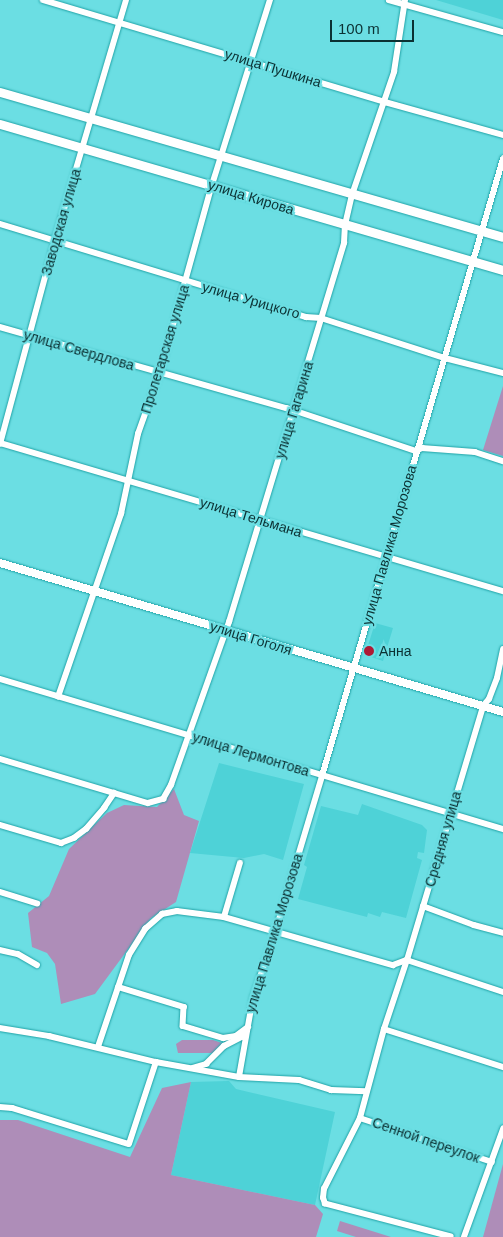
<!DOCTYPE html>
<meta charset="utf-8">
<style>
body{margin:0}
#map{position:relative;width:503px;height:1237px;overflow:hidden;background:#6bdee3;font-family:Arial,sans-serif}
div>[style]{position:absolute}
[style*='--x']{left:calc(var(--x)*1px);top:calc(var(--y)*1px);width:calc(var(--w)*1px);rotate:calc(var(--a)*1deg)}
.built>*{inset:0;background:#4ed2d7}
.green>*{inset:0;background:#ae8db8}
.roads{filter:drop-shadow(0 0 1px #20a3a7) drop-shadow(0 0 1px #20a3a7)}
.street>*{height:5.5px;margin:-2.75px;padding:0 2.75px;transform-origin:2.75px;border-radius:2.75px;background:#fff}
.secondary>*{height:8px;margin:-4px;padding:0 4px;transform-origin:4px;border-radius:4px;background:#fff}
.primary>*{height:9px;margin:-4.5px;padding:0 4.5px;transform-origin:4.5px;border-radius:4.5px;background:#fff}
.dots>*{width:14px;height:14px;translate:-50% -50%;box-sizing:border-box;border:2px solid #6bdee3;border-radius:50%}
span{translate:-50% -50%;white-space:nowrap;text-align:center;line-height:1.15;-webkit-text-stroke:4.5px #6bdee3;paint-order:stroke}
.street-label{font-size:14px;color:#0b3133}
.poi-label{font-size:14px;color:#0b3133}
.left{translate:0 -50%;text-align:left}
.scale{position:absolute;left:330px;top:20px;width:84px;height:22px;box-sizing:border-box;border:2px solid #0b3133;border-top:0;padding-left:6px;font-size:15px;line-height:18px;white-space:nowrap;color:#0b3133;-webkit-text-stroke:4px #6bdee3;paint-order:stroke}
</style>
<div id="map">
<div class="built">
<i style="clip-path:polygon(436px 0,503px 0,503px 20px)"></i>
<i style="clip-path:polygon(375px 623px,393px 628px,383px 661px,365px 655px)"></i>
<i style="clip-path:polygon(219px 763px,304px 784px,283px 860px,264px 854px,244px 858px,190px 853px)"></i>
<i style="clip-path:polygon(362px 804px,422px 825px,427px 830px,424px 853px,418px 852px,417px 858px,422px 860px,406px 918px,382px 912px,380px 917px,368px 913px,367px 917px,298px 899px,307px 867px,304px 865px,321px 806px,358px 815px)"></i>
<i style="clip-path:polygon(229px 1081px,236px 1089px,335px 1112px,315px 1205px,171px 1175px,191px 1082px)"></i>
</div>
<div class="green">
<i style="clip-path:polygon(503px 386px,503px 456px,483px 450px)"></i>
<i style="clip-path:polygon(174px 789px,184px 815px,199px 821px,176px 902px,151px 918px,95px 994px,61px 1004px,55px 964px,47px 953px,32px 947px,28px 913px,49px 896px,69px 849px,107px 813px,124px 805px,157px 807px)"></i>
<i style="clip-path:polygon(182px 1040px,213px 1040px,222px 1043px,213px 1053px,178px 1053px,176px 1044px)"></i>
<i style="clip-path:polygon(191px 1082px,171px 1175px,315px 1205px,323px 1214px,316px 1237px,0 1237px,0 1120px,18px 1120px,130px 1157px,162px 1088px)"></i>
<i style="clip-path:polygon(503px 1164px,503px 1237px,483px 1237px)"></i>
<i style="clip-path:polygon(340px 1221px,391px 1237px,356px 1237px,337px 1231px)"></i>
</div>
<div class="roads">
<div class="street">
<i style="--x:43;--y:0;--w:357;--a:16.6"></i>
<i style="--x:385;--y:102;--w:123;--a:15.6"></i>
<i style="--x:389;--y:0;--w:118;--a:15.7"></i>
<i style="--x:0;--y:224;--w:320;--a:16.9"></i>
<i style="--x:306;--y:317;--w:15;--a:4"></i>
<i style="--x:321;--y:318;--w:130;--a:17.9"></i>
<i style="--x:445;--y:358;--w:60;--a:14.5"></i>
<i style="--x:0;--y:327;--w:298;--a:15.8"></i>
<i style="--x:287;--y:408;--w:136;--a:18.4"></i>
<i style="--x:416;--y:451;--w:7;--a:-27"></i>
<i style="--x:422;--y:448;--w:53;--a:4.3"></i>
<i style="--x:475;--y:452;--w:29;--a:18"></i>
<i style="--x:0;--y:443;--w:524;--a:16.4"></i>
<i style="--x:0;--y:444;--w:211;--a:-74.9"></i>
<i style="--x:55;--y:240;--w:250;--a:-73.5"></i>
<i style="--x:0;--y:679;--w:525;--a:16.61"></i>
<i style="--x:58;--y:697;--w:194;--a:-71"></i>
<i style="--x:121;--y:514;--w:82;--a:-78"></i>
<i style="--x:138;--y:434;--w:66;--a:-70.5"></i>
<i style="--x:160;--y:372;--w:194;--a:-74.5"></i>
<i style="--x:212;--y:185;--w:194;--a:-72.6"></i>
<i style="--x:0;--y:759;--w:154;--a:16.6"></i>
<i style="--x:148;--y:803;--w:16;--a:-15"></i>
<i style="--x:163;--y:799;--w:16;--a:-60"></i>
<i style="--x:171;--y:785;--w:173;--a:-70.4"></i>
<i style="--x:229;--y:622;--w:396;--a:-73.1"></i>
<i style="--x:344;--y:243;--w:18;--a:-87"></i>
<i style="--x:345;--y:225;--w:31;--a:-77"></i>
<i style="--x:352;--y:195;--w:130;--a:-71.1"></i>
<i style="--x:394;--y:72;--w:73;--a:-81.3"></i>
<i style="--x:0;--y:825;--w:64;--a:16.4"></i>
<i style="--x:61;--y:843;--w:14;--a:-21"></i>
<i style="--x:74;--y:838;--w:15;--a:-37"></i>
<i style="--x:86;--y:829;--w:28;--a:-49"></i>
<i style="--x:104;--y:808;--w:18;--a:-56"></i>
<i style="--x:0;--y:892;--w:39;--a:17"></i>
<i style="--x:423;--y:906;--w:54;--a:20.4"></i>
<i style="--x:474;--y:925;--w:30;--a:15"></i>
<i style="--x:224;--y:917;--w:56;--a:-73.5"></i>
<i style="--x:0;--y:950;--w:18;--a:13"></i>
<i style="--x:18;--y:954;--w:22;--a:30"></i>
<i style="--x:118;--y:987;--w:69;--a:16.9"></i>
<i style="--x:184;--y:1007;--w:19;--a:93"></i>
<i style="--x:183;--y:1026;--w:42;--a:16.7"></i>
<i style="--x:223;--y:1038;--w:13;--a:-9"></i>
<i style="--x:236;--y:1036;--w:15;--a:-37"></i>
<i style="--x:0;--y:1028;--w:50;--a:9.3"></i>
<i style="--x:49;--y:1036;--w:110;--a:13.7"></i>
<i style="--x:156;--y:1062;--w:84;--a:10.2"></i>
<i style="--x:239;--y:1077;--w:60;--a:2.9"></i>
<i style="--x:299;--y:1080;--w:34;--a:17"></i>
<i style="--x:331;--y:1090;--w:35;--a:2"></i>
<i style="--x:384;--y:1029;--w:125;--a:17.7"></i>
<i style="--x:98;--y:1047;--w:97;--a:-71.4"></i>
<i style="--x:129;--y:955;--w:31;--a:-58"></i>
<i style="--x:145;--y:929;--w:23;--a:-41"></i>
<i style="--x:162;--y:914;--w:15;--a:-11"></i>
<i style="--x:177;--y:911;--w:47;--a:7.3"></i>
<i style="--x:224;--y:917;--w:176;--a:15.9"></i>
<i style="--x:393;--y:965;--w:15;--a:-20"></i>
<i style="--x:407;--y:960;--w:101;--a:18.4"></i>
<i style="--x:193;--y:1068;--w:14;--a:-17"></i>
<i style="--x:206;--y:1064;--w:25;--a:-45"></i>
<i style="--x:224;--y:1046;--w:20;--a:-27"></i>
<i style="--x:242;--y:1037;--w:7;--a:-56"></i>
<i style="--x:239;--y:1077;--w:80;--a:-80"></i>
<i style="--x:253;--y:998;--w:69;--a:-71.3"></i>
<i style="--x:275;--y:933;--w:164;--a:-73.3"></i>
<i style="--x:322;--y:776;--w:643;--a:-73.65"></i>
<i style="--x:0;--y:1107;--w:12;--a:5"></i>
<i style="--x:12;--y:1108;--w:122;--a:17.1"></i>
<i style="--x:129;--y:1144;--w:86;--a:-71.8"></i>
<i style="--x:360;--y:1118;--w:139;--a:18.4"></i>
<i style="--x:451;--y:1237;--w:130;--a:-165.3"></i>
<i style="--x:325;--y:1204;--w:6;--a:-108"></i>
<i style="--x:323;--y:1198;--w:9;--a:-84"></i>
<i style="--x:324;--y:1189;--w:80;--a:-63.1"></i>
<i style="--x:360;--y:1118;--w:92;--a:-74.9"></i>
<i style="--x:384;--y:1029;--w:73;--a:-71.6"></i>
<i style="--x:407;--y:960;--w:265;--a:-73.3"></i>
<i style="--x:483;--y:706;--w:9;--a:-49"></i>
<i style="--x:489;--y:699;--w:22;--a:-69"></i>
<i style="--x:497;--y:678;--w:29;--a:-78"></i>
<i style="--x:464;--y:1237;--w:115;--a:-70.1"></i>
</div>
<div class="secondary">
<i style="--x:0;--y:563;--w:525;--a:16.5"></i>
</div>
<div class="primary">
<i style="--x:0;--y:92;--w:523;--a:16.08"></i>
<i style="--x:0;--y:124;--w:524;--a:16.19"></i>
</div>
</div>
<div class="dots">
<i style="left:369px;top:651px;background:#ae1a35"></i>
</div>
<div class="street-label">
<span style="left:273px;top:68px;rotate:17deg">улица Пушкина</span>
<span style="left:251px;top:197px;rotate:17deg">улица Кирова</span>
<span style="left:61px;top:222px;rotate:-74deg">Заводская улица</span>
<span style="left:251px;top:300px;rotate:16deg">улица Урицкого</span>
<span style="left:165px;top:349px;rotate:-73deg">Пролетарская улица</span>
<span style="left:79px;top:350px;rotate:16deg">улица Свердлова</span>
<span style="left:294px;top:410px;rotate:-73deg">улица Гагарина</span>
<span style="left:251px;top:517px;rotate:17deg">улица Тельмана</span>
<span style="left:389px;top:545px;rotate:-74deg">улица Павлика Морозова</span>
<span style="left:251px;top:638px;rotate:17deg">улица Гоголя</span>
<span style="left:251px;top:754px;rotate:17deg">улица Лермонтова</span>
<span style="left:443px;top:839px;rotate:-74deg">Средняя улица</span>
<span style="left:274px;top:933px;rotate:-73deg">улица Павлика Морозова</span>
<span style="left:426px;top:1140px;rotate:19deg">Сенной переулок</span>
</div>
<div class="poi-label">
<span class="left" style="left:379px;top:651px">Анна</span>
</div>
<div class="scale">100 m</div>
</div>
